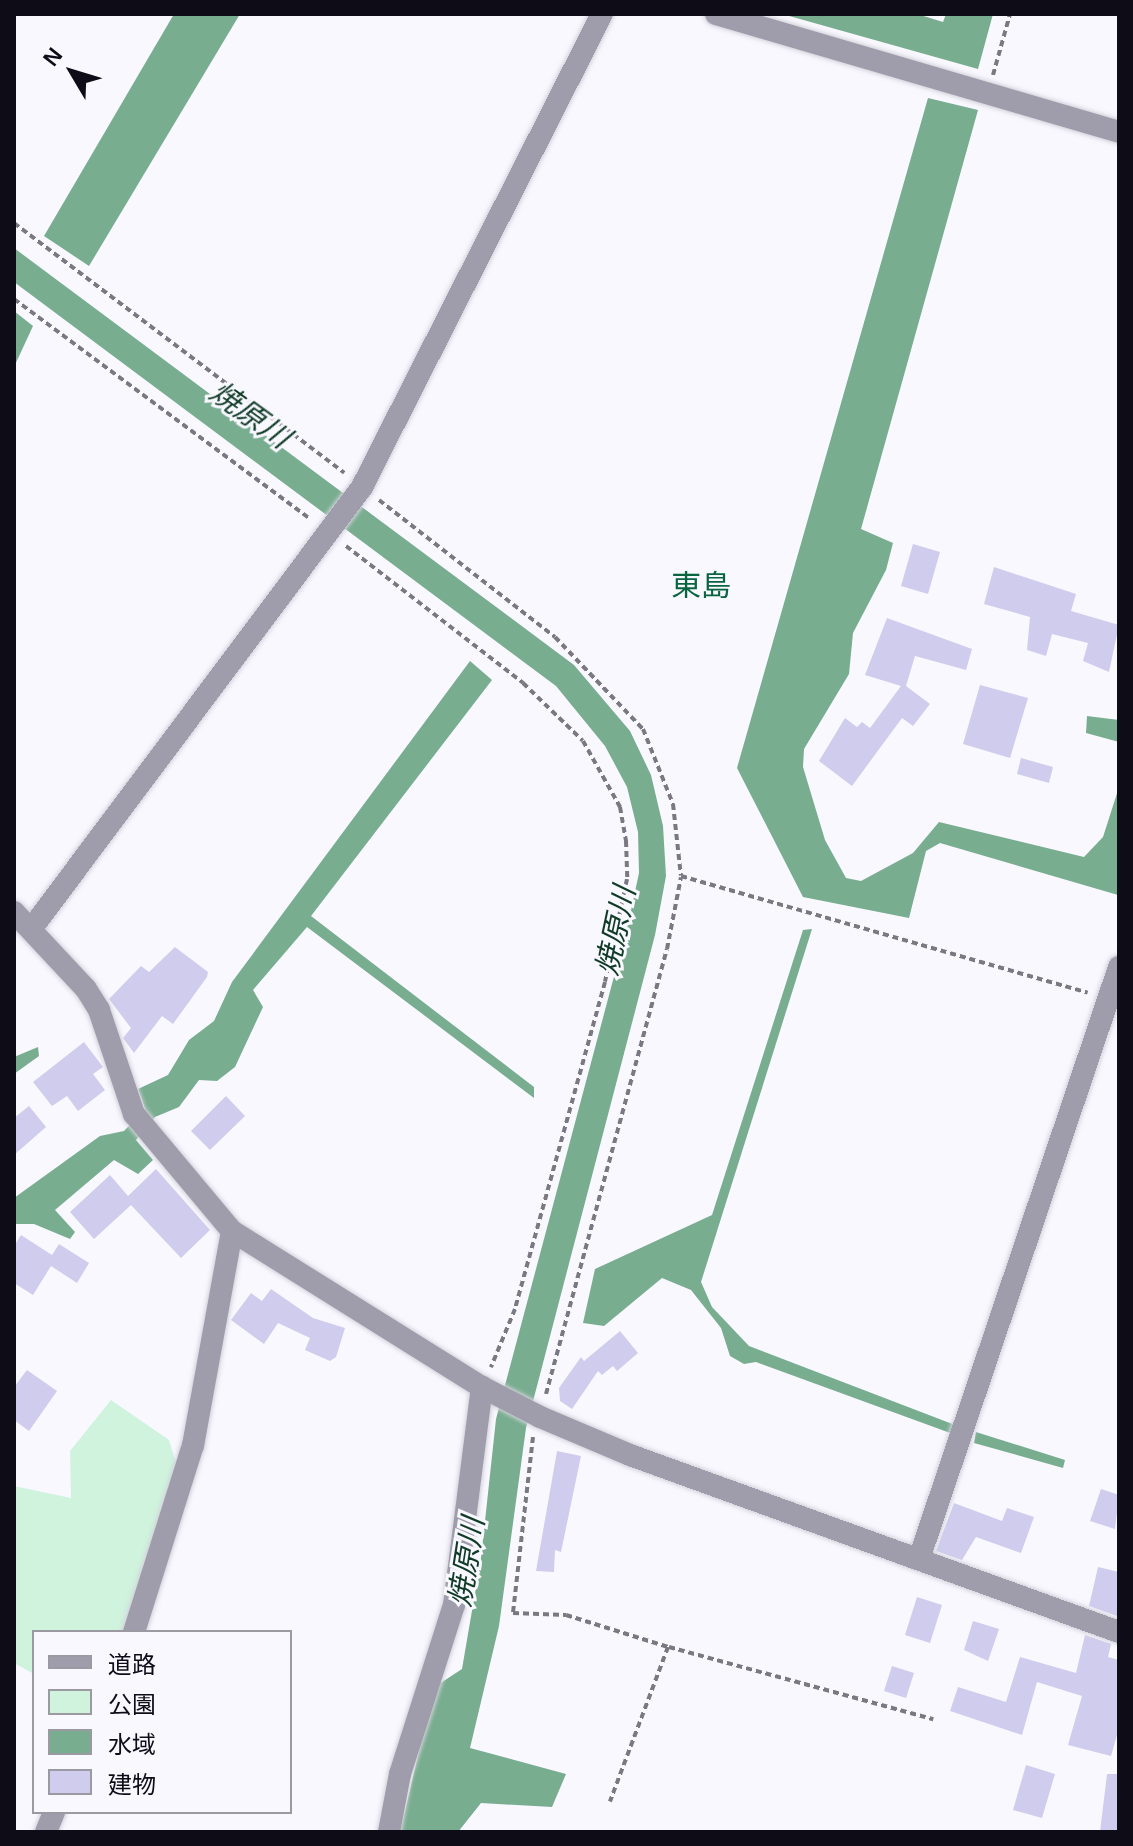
<!DOCTYPE html>
<meta charset="utf-8">
<style>
body{margin:0}
#map{position:relative;width:1133px;height:1846px;overflow:hidden;background:#f9f8ff;font-family:Arial,"Noto Sans JP",sans-serif}
div>[style]{position:absolute}
[style*='--x']{left:calc(var(--x)*1px);top:calc(var(--y)*1px);width:calc(var(--w)*1px);rotate:calc(var(--a)*1deg)}
.green>*{inset:0;background:#cff3dd}
.water>*{inset:0;background:#78ad8f}
.building>*{inset:0;background:#d0cced}
.path>*{height:4px;margin-top:-2px;transform-origin:0;background:repeating-linear-gradient(90deg,#7a7982 0 6px,transparent 0 10px)}
.roads{filter:drop-shadow(0 0 2px #d3d2da) drop-shadow(0 0 2px #d3d2da)}
.minor>*{height:22px;margin:-11px;padding:0 11px;transform-origin:11px;border-radius:11px;background:#9f9dab}
span{translate:-50% -50%;white-space:nowrap;text-align:center;line-height:1.15;-webkit-text-stroke:6px #f9f8ff;paint-order:stroke}
.water-label{font-size:30px;color:#103c27;font-style:italic}
.neighbourhood-label{font-size:30px;color:#096540}
.frame{position:absolute;inset:0;border:16px solid #0e0c17;pointer-events:none}
.legend{position:absolute;left:32px;top:1630px;width:260px;height:184px;box-sizing:border-box;background:#f9f8ff;border:2px solid #9b9aa2;margin:0;padding:10px 14px;list-style:none;font-size:24px;color:#0e0c17}
.legend li{display:flex;align-items:center;gap:16px;height:40px}
.legend b{width:40px;border:2px solid #9b9aa2}
.north{position:absolute;left:32px;top:32px;width:80px;height:80px;-webkit-text-stroke:6px #f9f8ff;paint-order:stroke;rotate:308deg;font-size:22px;font-weight:700;line-height:32px;text-align:center;color:#0e0c17}
.north::after{content:'';display:block;margin:auto;width:28px;height:36px;background:#0e0c17;clip-path:polygon(50% 0,100% 100%,50% 72%,0 100%)}
</style>
<div id="map">
<div class="green">
<i style="clip-path:polygon(111px 1400px,169px 1440px,178px 1469px,127px 1632px,34px 1632px,34px 1674px,14px 1663px,14px 1486px,71px 1498px,70px 1451px)"></i>
</div>
<div class="water">
<i style="clip-path:polygon(174px 14px,240px 14px,89px 266px,44px 236px)"></i>
<i style="clip-path:polygon(782px 14px,917px 14px,943px 22px,946px 14px,993px 14px,978px 69px)"></i>
<i style="clip-path:polygon(928px 98px,978px 110px,861px 529px,893px 543px,886px 570px,853px 633px,849px 674px,804px 749px,803px 767px,825px 840px,846px 878px,861px 881px,913px 853px,939px 822px,1084px 857px,1103px 837px,1119px 787px,1119px 891px,1118px 895px,940px 843px,926px 851px,909px 918px,803px 897px,737px 768px)"></i>
<i style="clip-path:polygon(14px 248px,574px 665px,630px 731px,651px 775px,663px 826px,666px 876px,655px 935px,526px 1428px,499px 1626px,470px 1748px,566px 1774px,552px 1807px,481px 1803px,458px 1832px,400px 1832px,431px 1700px,439px 1684px,462px 1669px,481px 1558px,496px 1419px,628px 924px,639px 873px,638px 832px,627px 787px,605px 746px,556px 686px,14px 282px)"></i>
<i style="clip-path:polygon(14px 311px,33px 326px,14px 367px)"></i>
<i style="clip-path:polygon(470px 661px,492px 680px,311px 916px,534px 1087px,534px 1098px,307px 927px,253px 990px,263px 1007px,235px 1067px,217px 1081px,199px 1080px,179px 1107px,155px 1117px,136px 1140px,153px 1160px,138px 1174px,114px 1160px,55px 1210px,75px 1232px,70px 1239px,34px 1224px,14px 1224px,14px 1198px,100px 1136px,124px 1131px,145px 1109px,138px 1089px,168px 1075px,189px 1040px,214px 1021px,232px 982px)"></i>
<i style="clip-path:polygon(1087px 716px,1119px 720px,1119px 742px,1086px 733px)"></i>
<i style="clip-path:polygon(812px 929px,701px 1282px,712px 1307px,749px 1346px,955px 1425px,953px 1434px,756px 1362px,744px 1364px,730px 1356px,721px 1328px,691px 1290px,662px 1278px,604px 1326px,583px 1323px,595px 1269px,712px 1215px,803px 930px)"></i>
<i style="clip-path:polygon(38px 1047px,39px 1056px,14px 1074px,14px 1057px)"></i>
<i style="clip-path:polygon(976px 1432px,1065px 1460px,1063px 1468px,974px 1443px)"></i>
</div>
<div class="building">
<i style="clip-path:polygon(913px 544px,940px 552px,928px 594px,901px 586px)"></i>
<i style="clip-path:polygon(994px 567px,1076px 594px,1071px 611px,1119px 625px,1109px 672px,1083px 661px,1088px 643px,1052px 634px,1046px 656px,1027px 650px,1030px 617px,984px 604px)"></i>
<i style="clip-path:polygon(887px 618px,972px 649px,966px 670px,915px 656px,906px 686px,930px 704px,913px 726px,902px 718px,852px 786px,819px 761px,845px 718px,857px 727px,862px 722px,870px 728px,901px 686px,865px 675px)"></i>
<i style="clip-path:polygon(980px 685px,1028px 698px,1010px 758px,963px 744px)"></i>
<i style="clip-path:polygon(1021px 758px,1053px 767px,1049px 783px,1017px 774px)"></i>
<i style="clip-path:polygon(175px 947px,208px 972px,207px 977px,173px 1024px,162px 1016px,134px 1053px,123px 1038px,131px 1028px,109px 999px,141px 966px,149px 972px)"></i>
<i style="clip-path:polygon(84px 1042px,103px 1067px,93px 1074px,105px 1090px,78px 1111px,67px 1096px,52px 1106px,33px 1082px)"></i>
<i style="clip-path:polygon(226px 1096px,245px 1116px,210px 1150px,191px 1131px)"></i>
<i style="clip-path:polygon(29px 1106px,46px 1127px,14px 1155px,14px 1118px)"></i>
<i style="clip-path:polygon(156px 1169px,210px 1230px,181px 1258px,131px 1205px,94px 1239px,70px 1212px,110px 1175px,128px 1196px)"></i>
<i style="clip-path:polygon(21px 1235px,52px 1255px,59px 1244px,89px 1263px,77px 1283px,51px 1266px,33px 1295px,14px 1283px,14px 1246px)"></i>
<i style="clip-path:polygon(271px 1289px,313px 1318px,345px 1328px,336px 1357px,330px 1361px,305px 1350px,310px 1338px,278px 1323px,264px 1344px,231px 1320px,251px 1293px,262px 1301px)"></i>
<i style="clip-path:polygon(620px 1331px,638px 1353px,617px 1371px,613px 1366px,602px 1375px,598px 1371px,572px 1409px,560px 1401px,559px 1388px,581px 1357px,584px 1361px)"></i>
<i style="clip-path:polygon(27px 1370px,57px 1391px,29px 1431px,14px 1420px,14px 1387px)"></i>
<i style="clip-path:polygon(557px 1451px,581px 1456px,561px 1552px,555px 1550px,554px 1572px,536px 1571px)"></i>
<i style="clip-path:polygon(1101px 1489px,1119px 1495px,1115px 1529px,1090px 1521px)"></i>
<i style="clip-path:polygon(954px 1503px,1002px 1521px,1007px 1508px,1034px 1517px,1021px 1553px,976px 1537px,962px 1560px,936px 1551px)"></i>
<i style="clip-path:polygon(1098px 1567px,1119px 1572px,1117px 1616px,1089px 1606px)"></i>
<i style="clip-path:polygon(917px 1597px,942px 1605px,930px 1643px,905px 1635px)"></i>
<i style="clip-path:polygon(973px 1621px,999px 1629px,988px 1661px,964px 1650px)"></i>
<i style="clip-path:polygon(1085px 1635px,1111px 1644px,1108px 1657px,1119px 1660px,1119px 1728px,1111px 1756px,1068px 1745px,1082px 1696px,1037px 1682px,1022px 1735px,950px 1711px,958px 1687px,1006px 1702px,1020px 1657px,1076px 1673px)"></i>
<i style="clip-path:polygon(892px 1666px,914px 1673px,906px 1698px,884px 1691px)"></i>
<i style="clip-path:polygon(1026px 1765px,1055px 1774px,1042px 1818px,1013px 1810px)"></i>
<i style="clip-path:polygon(1107px 1774px,1119px 1774px,1119px 1832px,1100px 1832px)"></i>
</div>
<div class="path">
<i style="--x:993;--y:75;--w:63;--a:-74.4"></i>
<i style="--x:14;--y:223;--w:414;--a:37.1"></i>
<i style="--x:14;--y:299;--w:369;--a:36.6"></i>
<i style="--x:379;--y:500;--w:223;--a:37.9"></i>
<i style="--x:555;--y:637;--w:127;--a:46.3"></i>
<i style="--x:643;--y:729;--w:81;--a:68.2"></i>
<i style="--x:673;--y:804;--w:72;--a:83.7"></i>
<i style="--x:681;--y:876;--w:423;--a:16"></i>
<i style="--x:346;--y:546;--w:224;--a:37.7"></i>
<i style="--x:523;--y:683;--w:83;--a:44"></i>
<i style="--x:583;--y:741;--w:76;--a:60.7"></i>
<i style="--x:620;--y:807;--w:35;--a:80"></i>
<i style="--x:626;--y:841;--w:38;--a:88"></i>
<i style="--x:627;--y:879;--w:105;--a:102.1"></i>
<i style="--x:605;--y:982;--w:339;--a:105.4"></i>
<i style="--x:515;--y:1309;--w:63;--a:112.5"></i>
<i style="--x:546;--y:1394;--w:461;--a:-74.8"></i>
<i style="--x:667;--y:949;--w:73;--a:-79"></i>
<i style="--x:533;--y:1437;--w:177;--a:96.5"></i>
<i style="--x:513;--y:1613;--w:53;--a:2.2"></i>
<i style="--x:566;--y:1615;--w:107;--a:17.4"></i>
<i style="--x:668;--y:1647;--w:165;--a:110.6"></i>
<i style="--x:669;--y:1647;--w:274;--a:15.3"></i>
</div>
<div class="roads">
<div class="minor">
<i style="--x:716;--y:14;--w:420;--a:16.3"></i>
<i style="--x:14;--y:912;--w:105;--a:46.9"></i>
<i style="--x:86;--y:989;--w:25;--a:58"></i>
<i style="--x:99;--y:1010;--w:110;--a:71.4"></i>
<i style="--x:134;--y:1114;--w:153;--a:50.1"></i>
<i style="--x:232;--y:1231;--w:218;--a:100.3"></i>
<i style="--x:193;--y:1445;--w:196;--a:107.5"></i>
<i style="--x:32;--y:928;--w:551;--a:-53.19"></i>
<i style="--x:362;--y:487;--w:530;--a:-63.1"></i>
<i style="--x:232;--y:1231;--w:295;--a:32"></i>
<i style="--x:482;--y:1387;--w:65;--a:27.3"></i>
<i style="--x:540;--y:1417;--w:98;--a:22.9"></i>
<i style="--x:630;--y:1455;--w:520;--a:19.9"></i>
<i style="--x:919;--y:1559;--w:625;--a:-71.33"></i>
<i style="--x:46;--y:1832;--w:22;--a:-68"></i>
<i style="--x:389;--y:1832;--w:59;--a:-79.3"></i>
<i style="--x:400;--y:1774;--w:177;--a:-72.3"></i>
<i style="--x:454;--y:1605;--w:220;--a:-82.7"></i>
</div>
</div>
<div class="water-label">
<span style="left:250px;top:415px;rotate:36deg">焼原川</span>
<span style="left:616px;top:931px;rotate:-78deg">焼原川</span>
<span style="left:467px;top:1562px;rotate:-81deg">焼原川</span>
</div>
<div class="neighbourhood-label">
<span style="left:701px;top:586px">東島</span>
</div>
<div class="frame"></div>
<ul class="legend">
<li><b style="height:10px;background:#9f9dab"></b>道路</li>
<li><b style="height:22px;background:#cff3dd"></b>公園</li>
<li><b style="height:22px;background:#78ad8f"></b>水域</li>
<li><b style="height:22px;background:#d0cced"></b>建物</li>
</ul>
<div class="north">N</div>
</div>
